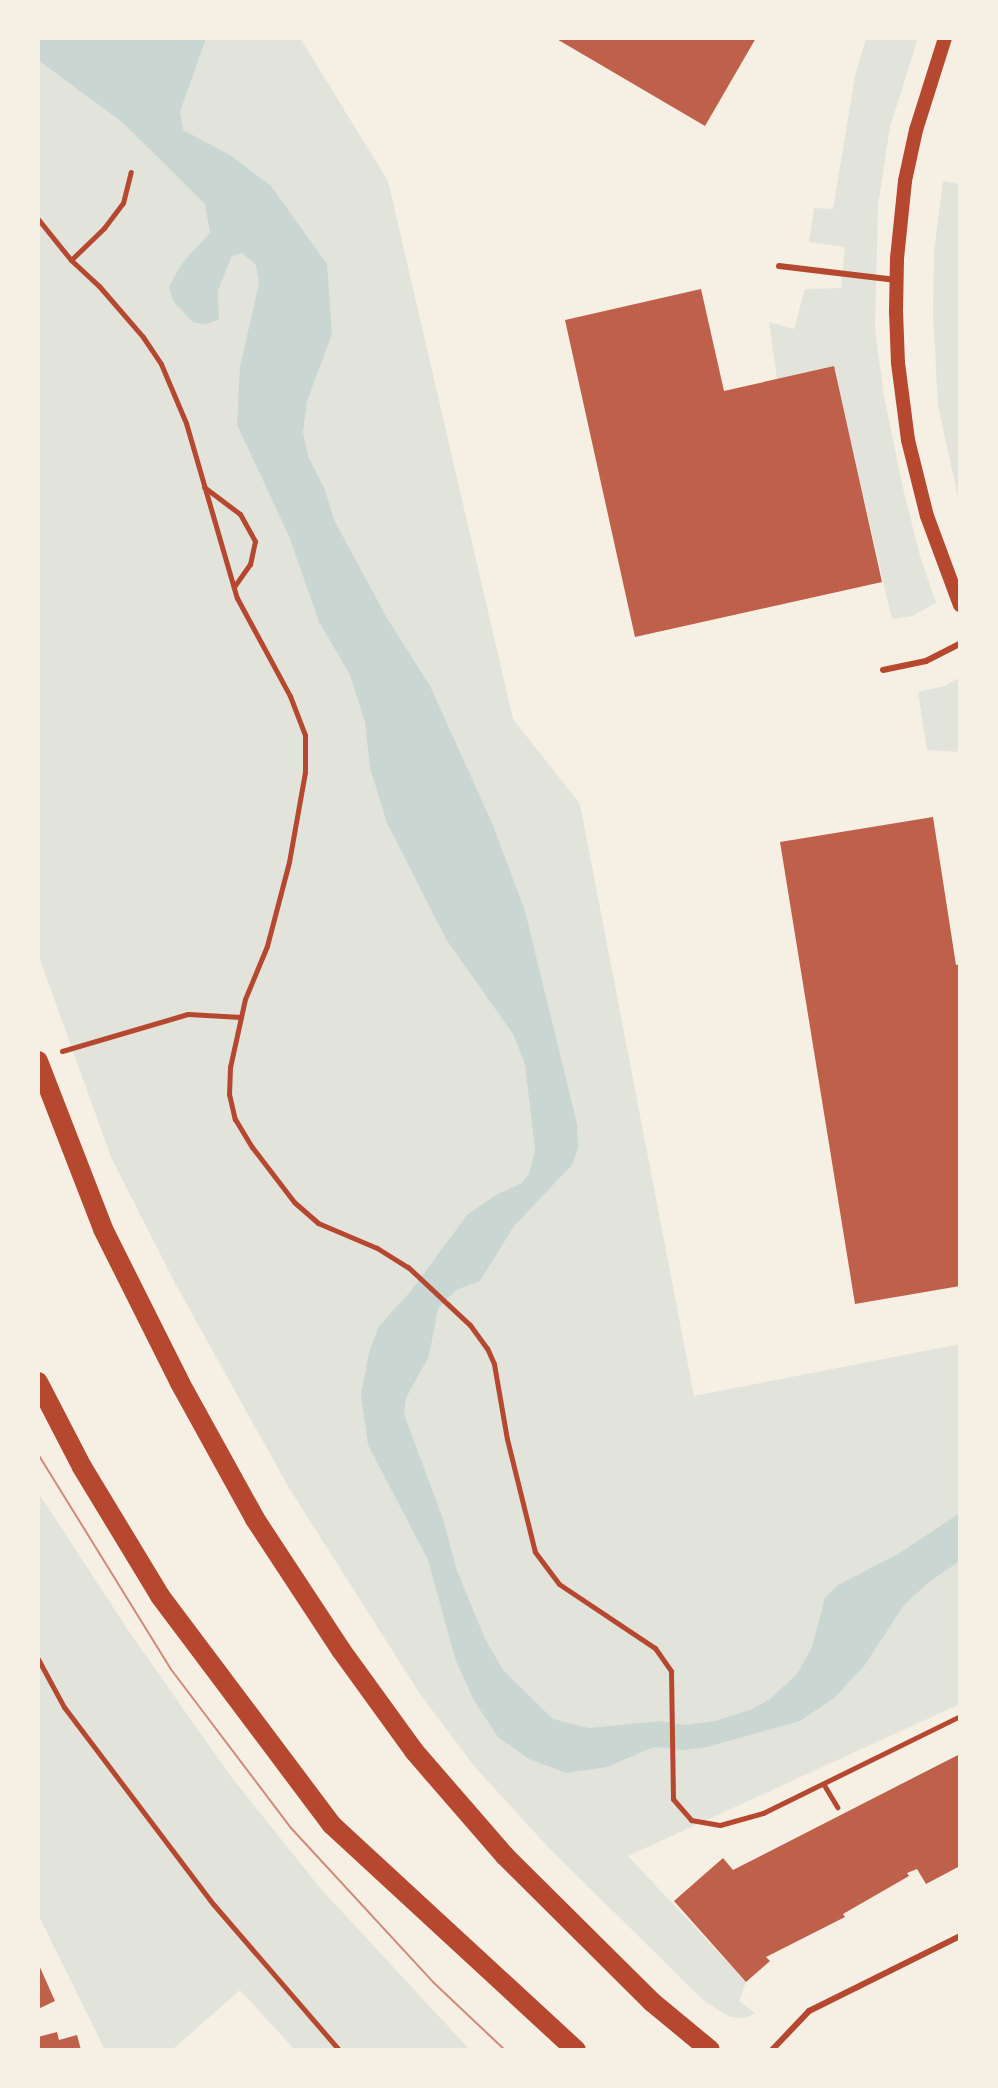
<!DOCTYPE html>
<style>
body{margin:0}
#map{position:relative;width:998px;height:2088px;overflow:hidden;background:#f6efe4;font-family:Montserrat,sans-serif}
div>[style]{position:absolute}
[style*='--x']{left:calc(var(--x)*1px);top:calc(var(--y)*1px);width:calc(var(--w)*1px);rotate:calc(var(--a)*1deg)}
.green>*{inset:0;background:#e2e4dc}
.water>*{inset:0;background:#c9d6d2}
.building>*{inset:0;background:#bf614a}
.path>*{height:5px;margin:-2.5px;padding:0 2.5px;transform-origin:2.5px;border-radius:2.5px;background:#b5482f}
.service>*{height:6px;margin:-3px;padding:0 3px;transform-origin:3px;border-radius:3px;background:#b5482f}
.tertiary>*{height:14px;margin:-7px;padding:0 7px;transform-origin:7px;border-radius:7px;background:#b5482f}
.primary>*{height:20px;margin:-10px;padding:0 10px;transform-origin:10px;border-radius:10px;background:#b5482f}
.tram>*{height:2px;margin:-1px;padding:0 1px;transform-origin:1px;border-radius:1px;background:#cf8b77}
span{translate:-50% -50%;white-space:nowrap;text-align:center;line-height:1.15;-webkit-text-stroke:8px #f6efe4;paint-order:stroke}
.frame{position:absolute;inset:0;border:40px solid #f6efe4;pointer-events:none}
</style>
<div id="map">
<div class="green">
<i style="clip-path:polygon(38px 38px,300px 38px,388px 181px,513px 719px,580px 804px,694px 1396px,960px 1344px,960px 1704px,628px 1856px,746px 1982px,739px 2001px,755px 2013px,745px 2018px,730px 2017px,704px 2001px,548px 1847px,474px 1766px,420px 1694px,289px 1488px,176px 1285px,111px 1157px,38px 954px)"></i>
<i style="clip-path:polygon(866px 38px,918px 38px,890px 127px,878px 205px,875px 330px,884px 396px,902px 484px,920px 556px,936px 603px,912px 616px,892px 619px,833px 366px,777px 379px,769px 322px,794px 329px,805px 289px,841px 288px,845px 247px,809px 242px,814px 208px,833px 209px,855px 76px)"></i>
<i style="clip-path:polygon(943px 181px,960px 184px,960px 506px,938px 406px,933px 314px,934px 251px)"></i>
<i style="clip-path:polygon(960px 677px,960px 752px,927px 750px,918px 692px,945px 686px)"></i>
<i style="clip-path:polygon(38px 1492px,128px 1630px,229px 1774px,321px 1889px,470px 2050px,295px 2050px,240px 1990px,172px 2050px,105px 2050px,38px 1914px)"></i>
</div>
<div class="water">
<i style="clip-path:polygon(38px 38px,206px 38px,180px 112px,183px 130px,230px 155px,271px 186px,327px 264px,332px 334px,307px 401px,303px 432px,308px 456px,325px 490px,334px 520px,387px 618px,430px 686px,492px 823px,525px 911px,577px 1124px,578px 1148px,572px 1165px,514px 1226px,480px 1281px,456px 1290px,438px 1308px,429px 1356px,406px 1398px,404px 1414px,443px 1519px,457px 1571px,485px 1639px,503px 1670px,553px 1719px,589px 1728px,660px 1721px,686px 1725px,715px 1721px,750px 1710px,770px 1699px,797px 1674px,812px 1647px,825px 1598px,838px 1585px,898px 1554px,960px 1513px,960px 1561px,929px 1582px,904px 1605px,864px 1666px,834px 1698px,800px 1721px,707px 1747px,683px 1750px,654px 1747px,607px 1767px,566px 1773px,529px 1759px,498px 1737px,473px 1699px,455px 1658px,428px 1560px,368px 1445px,361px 1395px,369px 1352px,379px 1326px,411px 1291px,467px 1215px,496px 1195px,522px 1183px,529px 1174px,535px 1149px,525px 1064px,513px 1034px,446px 939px,387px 823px,370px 768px,365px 722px,350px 675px,319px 622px,289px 536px,237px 425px,240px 367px,259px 283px,256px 265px,242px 253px,232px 256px,218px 290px,219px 319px,207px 324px,194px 323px,173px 301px,169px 286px,183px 262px,210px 233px,205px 204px,122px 122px,38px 60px)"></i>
</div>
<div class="building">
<i style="clip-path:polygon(555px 38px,756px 38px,705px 126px)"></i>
<i style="clip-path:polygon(701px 289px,724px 391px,834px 366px,882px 582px,635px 637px,565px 320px)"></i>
<i style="clip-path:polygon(933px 817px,956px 965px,960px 964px,960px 1286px,855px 1304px,780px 842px)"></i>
<i style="clip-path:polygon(960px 1754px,960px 1866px,926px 1884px,917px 1869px,907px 1873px,909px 1876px,843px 1914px,845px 1917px,766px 1957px,770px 1961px,746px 1982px,674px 1901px,723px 1858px,733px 1870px)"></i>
<i style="clip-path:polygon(38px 1963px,55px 2001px,38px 2009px)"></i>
<i style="clip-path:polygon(57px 2032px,59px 2040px,77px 2035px,81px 2050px,38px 2050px,38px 2037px)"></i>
</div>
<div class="path">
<i style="--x:38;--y:219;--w:53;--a:51.2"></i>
<i style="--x:71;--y:260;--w:38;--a:43"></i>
<i style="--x:99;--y:286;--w:67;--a:49.2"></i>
<i style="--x:143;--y:337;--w:32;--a:56"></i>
<i style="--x:161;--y:364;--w:64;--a:67"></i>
<i style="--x:186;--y:423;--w:182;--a:73.8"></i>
<i style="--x:237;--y:598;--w:111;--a:61.6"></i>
<i style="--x:290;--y:696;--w:42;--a:69"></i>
<i style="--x:305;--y:735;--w:37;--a:90"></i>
<i style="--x:305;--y:772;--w:91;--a:100.1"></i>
<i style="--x:289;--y:862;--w:87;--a:104.7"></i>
<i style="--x:267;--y:946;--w:57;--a:112.5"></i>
<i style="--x:245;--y:999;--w:70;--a:102.4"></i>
<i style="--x:230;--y:1067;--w:27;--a:92"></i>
<i style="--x:229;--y:1094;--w:26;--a:77"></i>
<i style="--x:235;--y:1119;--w:33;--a:59"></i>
<i style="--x:252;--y:1147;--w:69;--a:52.6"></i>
<i style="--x:294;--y:1202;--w:32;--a:41"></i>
<i style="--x:318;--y:1223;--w:64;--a:23"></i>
<i style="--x:377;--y:1248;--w:36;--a:32"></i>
<i style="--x:408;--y:1267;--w:85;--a:43.1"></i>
<i style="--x:470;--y:1325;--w:29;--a:54"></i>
<i style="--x:487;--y:1348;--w:17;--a:66"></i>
<i style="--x:494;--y:1364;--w:76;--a:80.2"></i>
<i style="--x:507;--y:1439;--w:116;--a:76.1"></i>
<i style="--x:535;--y:1552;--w:40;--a:53"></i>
<i style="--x:559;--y:1584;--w:115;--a:33.7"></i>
<i style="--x:655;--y:1648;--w:28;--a:55"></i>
<i style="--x:671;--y:1671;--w:128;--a:89.1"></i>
<i style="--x:673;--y:1799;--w:28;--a:49"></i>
<i style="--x:691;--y:1820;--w:29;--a:10"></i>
<i style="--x:720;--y:1825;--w:45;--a:-15.6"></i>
<i style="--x:763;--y:1813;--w:220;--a:-26.2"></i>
<i style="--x:71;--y:260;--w:46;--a:-44.1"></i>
<i style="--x:104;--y:228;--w:31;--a:-53"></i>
<i style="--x:123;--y:203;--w:32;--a:-76"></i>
<i style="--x:204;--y:487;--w:45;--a:36.9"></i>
<i style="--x:240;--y:514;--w:31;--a:61"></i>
<i style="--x:255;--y:541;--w:24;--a:102"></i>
<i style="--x:250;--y:564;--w:28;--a:125"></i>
<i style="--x:62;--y:1051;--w:131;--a:-16.4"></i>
<i style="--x:188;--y:1014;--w:53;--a:3.2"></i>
<i style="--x:38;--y:1659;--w:55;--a:61.6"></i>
<i style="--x:64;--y:1707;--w:248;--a:52.9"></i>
<i style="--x:214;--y:1905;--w:191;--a:49.2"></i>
<i style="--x:824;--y:1785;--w:26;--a:59"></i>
</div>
<div class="service">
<i style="--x:779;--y:266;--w:118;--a:6.8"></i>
<i style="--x:883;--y:670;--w:44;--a:-11.8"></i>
<i style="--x:926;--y:661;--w:38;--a:-27"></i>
<i style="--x:772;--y:2050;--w:54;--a:-46.5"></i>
<i style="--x:809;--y:2011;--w:169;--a:-26.4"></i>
</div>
<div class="tertiary">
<i style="--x:945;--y:38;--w:96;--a:107.5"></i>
<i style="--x:916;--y:130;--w:52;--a:102.2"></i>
<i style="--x:905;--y:181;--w:78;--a:95.9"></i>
<i style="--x:897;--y:259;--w:52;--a:91.1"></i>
<i style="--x:896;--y:311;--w:52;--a:87.8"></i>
<i style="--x:898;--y:363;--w:78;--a:82.6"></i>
<i style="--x:908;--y:440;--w:78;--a:76"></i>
<i style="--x:927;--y:516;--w:95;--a:69.7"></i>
</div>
<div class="primary">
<i style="--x:38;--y:1061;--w:180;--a:68.8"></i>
<i style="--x:103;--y:1229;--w:172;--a:63.4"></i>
<i style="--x:180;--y:1383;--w:155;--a:61.1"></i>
<i style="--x:255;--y:1519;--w:157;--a:56.7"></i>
<i style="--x:341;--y:1650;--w:125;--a:54.1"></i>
<i style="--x:414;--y:1751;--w:139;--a:49.1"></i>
<i style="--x:505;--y:1856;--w:207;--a:44.8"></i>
<i style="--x:652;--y:2002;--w:75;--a:39.6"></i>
<i style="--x:38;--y:1382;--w:96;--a:62.6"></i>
<i style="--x:82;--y:1467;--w:151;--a:58.8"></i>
<i style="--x:160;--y:1596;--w:286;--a:53.1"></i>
<i style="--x:332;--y:1825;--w:332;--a:42.7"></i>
</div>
<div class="tram">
<i style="--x:38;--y:1454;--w:251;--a:58.3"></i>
<i style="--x:170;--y:1668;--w:201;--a:52.9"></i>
<i style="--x:291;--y:1828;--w:209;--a:47.3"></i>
<i style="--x:433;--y:1982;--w:99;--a:43.4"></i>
</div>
<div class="frame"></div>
</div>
